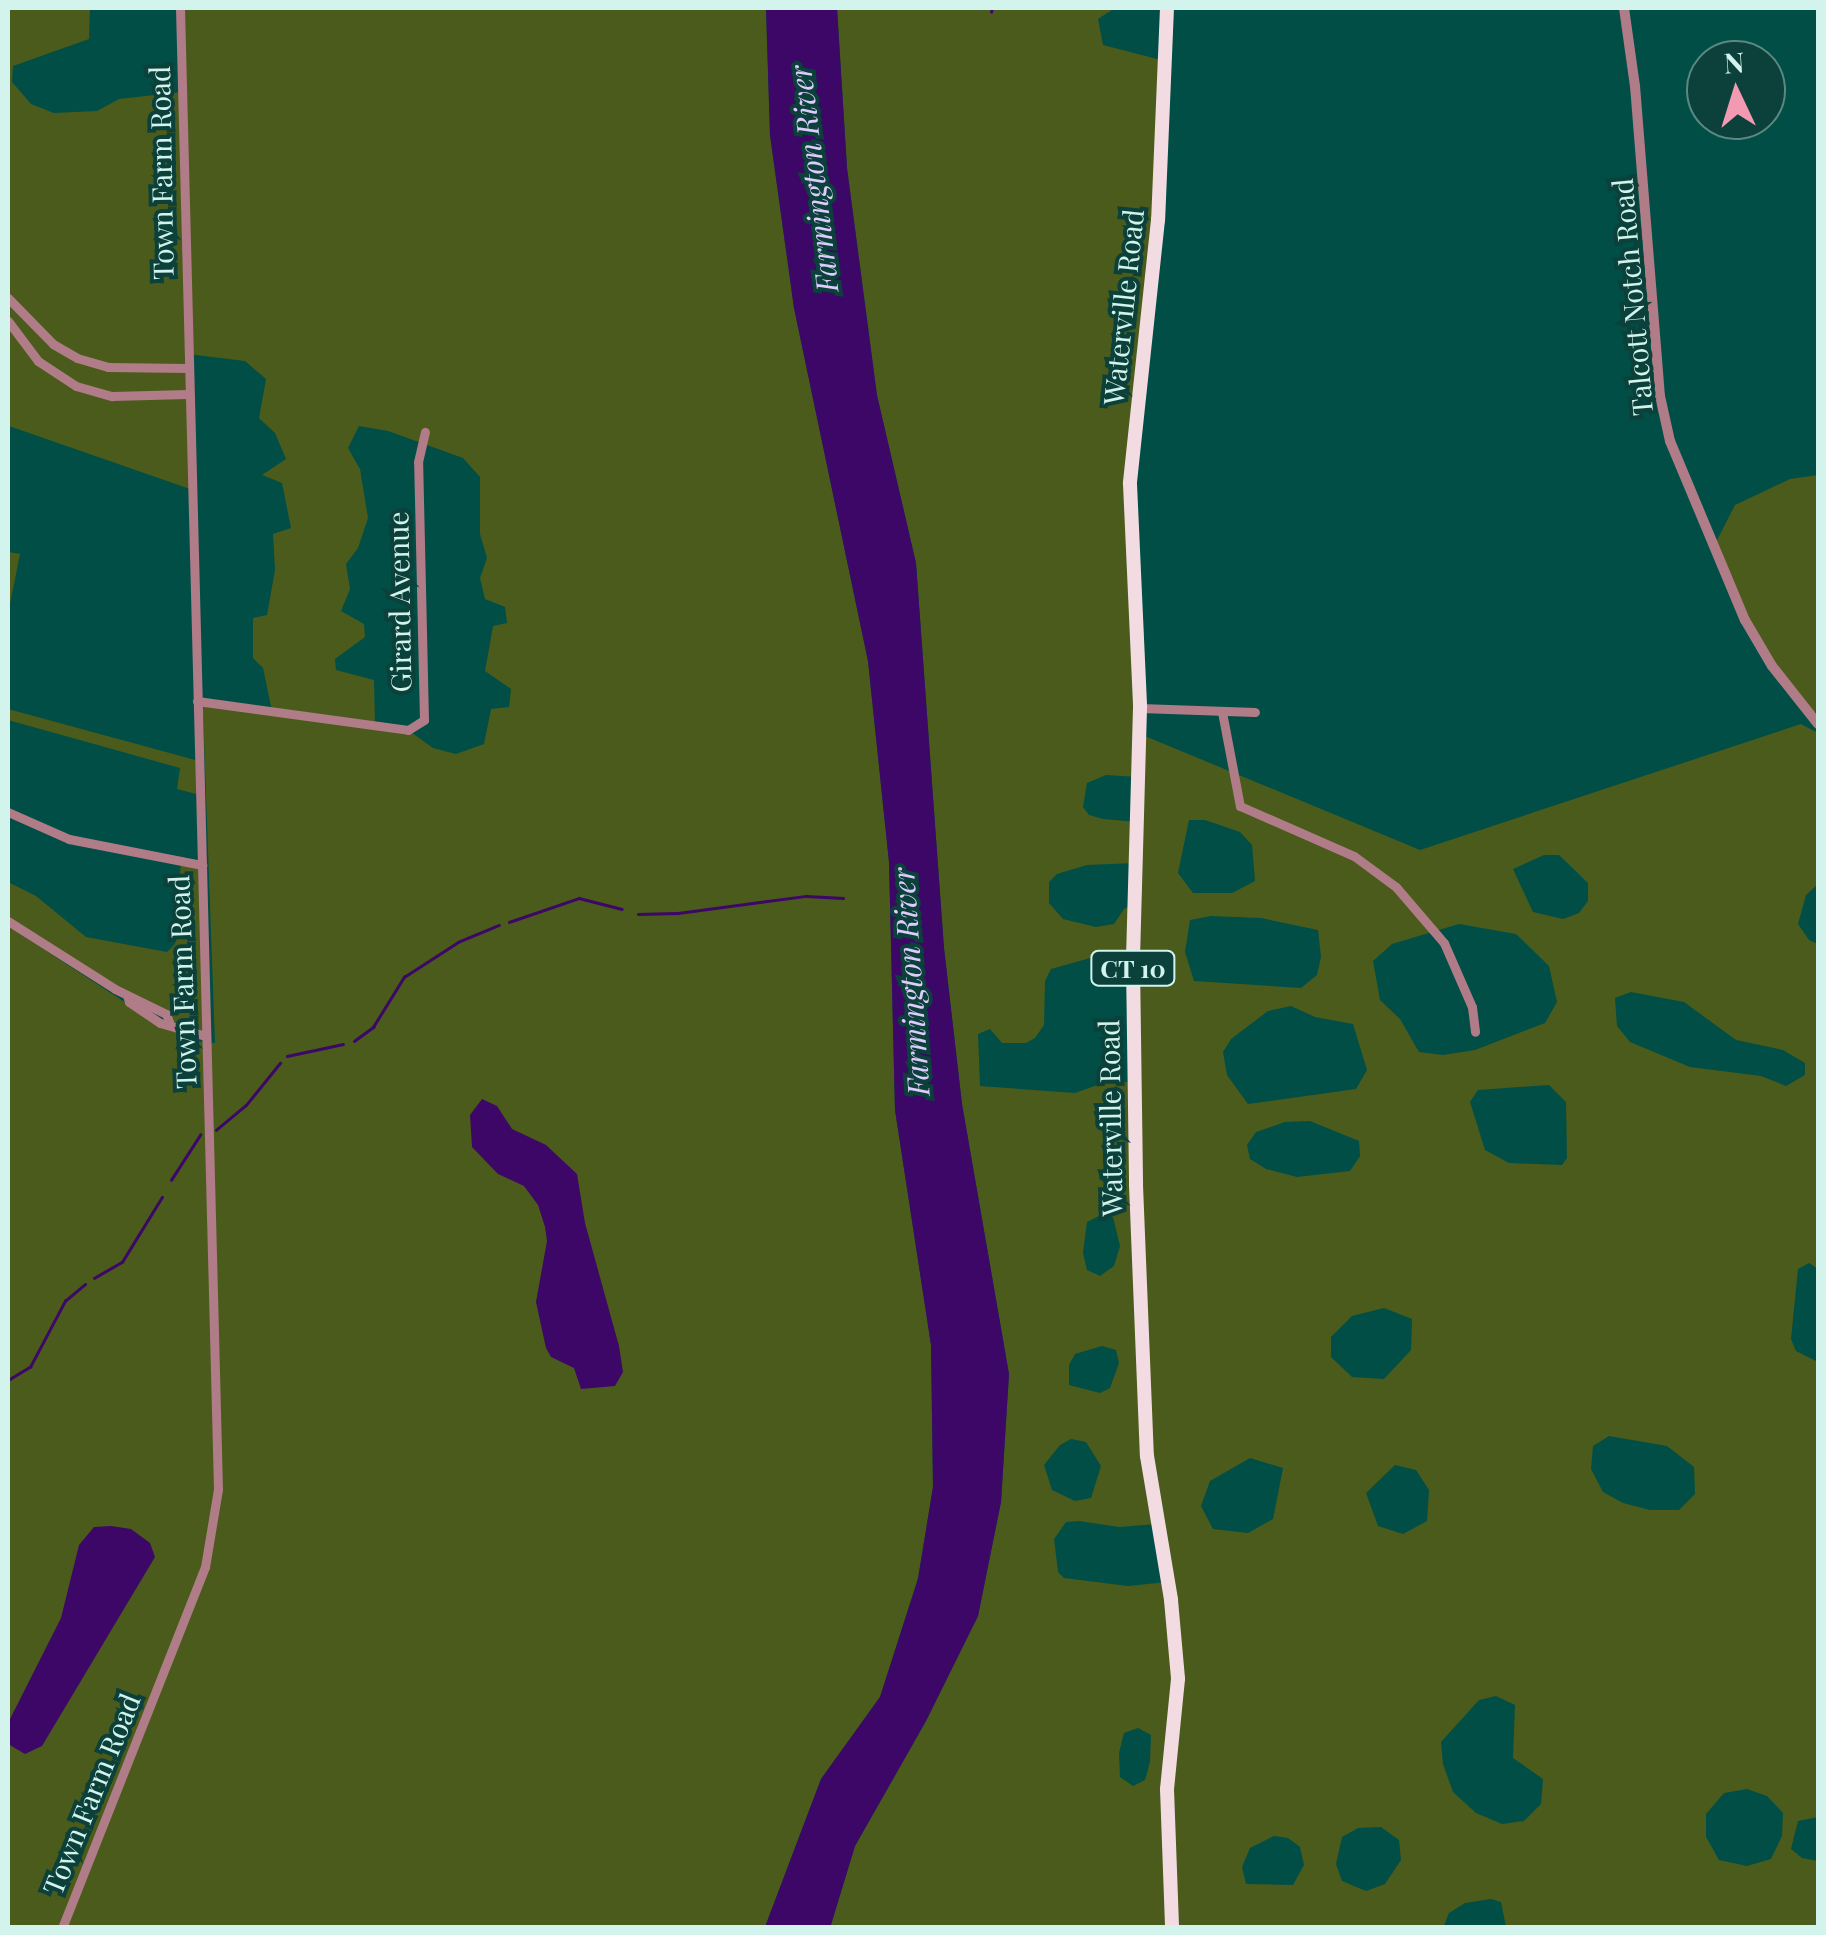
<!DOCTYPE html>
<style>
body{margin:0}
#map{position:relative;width:1826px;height:1935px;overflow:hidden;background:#004e45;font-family:"Playfair Display",serif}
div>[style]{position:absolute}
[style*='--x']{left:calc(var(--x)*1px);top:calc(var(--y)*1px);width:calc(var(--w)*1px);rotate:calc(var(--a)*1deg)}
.green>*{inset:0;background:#4b5b1b}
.water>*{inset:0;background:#3c0767}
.stream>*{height:2.5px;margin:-1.25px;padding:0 1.25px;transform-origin:1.25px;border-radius:1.25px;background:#3c0767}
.minor>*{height:9px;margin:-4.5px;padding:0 4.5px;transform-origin:4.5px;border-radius:4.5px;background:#af7c88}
.tertiary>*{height:10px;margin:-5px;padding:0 5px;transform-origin:5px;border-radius:5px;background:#af7c88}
.trunk>*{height:14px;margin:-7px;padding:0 7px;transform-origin:7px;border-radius:7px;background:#f2dce2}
span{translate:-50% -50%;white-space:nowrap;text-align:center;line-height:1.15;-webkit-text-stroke:8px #0b413a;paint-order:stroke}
.shield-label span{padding:2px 8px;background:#0b413a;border:2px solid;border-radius:8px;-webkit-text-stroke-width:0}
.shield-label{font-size:25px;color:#d3f3ed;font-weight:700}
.street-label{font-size:28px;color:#d3f3ed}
.water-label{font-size:30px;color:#dfccfe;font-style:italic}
.frame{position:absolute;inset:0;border:10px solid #d3f3ed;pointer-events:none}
.north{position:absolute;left:1686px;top:40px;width:100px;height:100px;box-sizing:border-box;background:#0b413a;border:2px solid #5b8882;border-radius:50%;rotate:356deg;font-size:28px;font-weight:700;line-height:40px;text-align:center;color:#d3f3ed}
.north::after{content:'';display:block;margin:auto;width:35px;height:45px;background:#f19ab1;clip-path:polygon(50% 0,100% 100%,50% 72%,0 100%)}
</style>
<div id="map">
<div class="green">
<div style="clip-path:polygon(evenodd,8px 8px,90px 8px,89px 39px,13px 66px,12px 82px,31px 104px,54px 113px,97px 111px,119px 99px,181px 92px,180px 8px,766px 8px,770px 135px,794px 308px,868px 661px,889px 862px,895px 1110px,931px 1345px,933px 1487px,918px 1578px,880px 1697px,821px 1779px,765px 1927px,8px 1927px,8px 926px,160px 1025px,194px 1041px,215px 1043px,203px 713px,197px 701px,272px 711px,263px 668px,253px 658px,253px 618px,267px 615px,275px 570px,273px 534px,291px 528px,282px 483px,262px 475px,286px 459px,275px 433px,259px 418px,266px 379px,245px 361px,188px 354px,190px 489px,9px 426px,8px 8px,359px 426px,388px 431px,463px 458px,480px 477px,480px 534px,487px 558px,480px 578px,485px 599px,505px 607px,507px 623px,493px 626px,485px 671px,511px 689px,509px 707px,491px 709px,484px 744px,456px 754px,433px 748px,408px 730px,375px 725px,374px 680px,336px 670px,335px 659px,365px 637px,364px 624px,341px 611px,350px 589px,346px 564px,358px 548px,368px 518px,360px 469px,348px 448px,359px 426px)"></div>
<div style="clip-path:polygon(evenodd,837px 8px,1115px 8px,1098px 19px,1103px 45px,1165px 61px,1130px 484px,1140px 734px,1420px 850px,1801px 724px,1818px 733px,1818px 884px,1806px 895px,1798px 924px,1809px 940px,1818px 944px,1818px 1269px,1809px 1263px,1798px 1269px,1791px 1339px,1796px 1351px,1818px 1362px,1818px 1817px,1798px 1821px,1791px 1849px,1802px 1858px,1818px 1861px,1818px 1927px,1506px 1927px,1501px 1902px,1491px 1899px,1465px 1903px,1449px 1913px,1443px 1928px,830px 1928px,855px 1846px,926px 1721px,978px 1616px,1001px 1502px,1009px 1374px,962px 1104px,944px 948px,916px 563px,877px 396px,847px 168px,837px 8px,1106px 775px,1139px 777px,1137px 822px,1103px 819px,1089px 815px,1083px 807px,1087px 783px,1106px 775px,837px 8px,1189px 820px,1205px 820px,1240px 832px,1252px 845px,1255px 881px,1232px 893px,1193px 893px,1178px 873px,1189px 820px,837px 8px,1544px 855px,1559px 855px,1588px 883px,1588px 901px,1579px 913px,1563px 919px,1533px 912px,1513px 869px,1544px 855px,837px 8px,1136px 863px,1135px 904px,1124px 909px,1114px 924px,1096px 927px,1063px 919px,1049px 903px,1049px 882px,1057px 874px,1087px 865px,1136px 863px,837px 8px,1211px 916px,1261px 918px,1318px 930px,1321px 957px,1317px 975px,1301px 988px,1194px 981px,1185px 952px,1190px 920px,1211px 916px,837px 8px,1459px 924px,1516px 934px,1549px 966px,1557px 1002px,1545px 1023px,1475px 1050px,1443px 1055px,1419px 1052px,1400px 1019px,1380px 1000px,1373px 961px,1392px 944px,1459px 924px,837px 8px,1101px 955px,1133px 961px,1134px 1083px,1111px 1080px,1075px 1093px,980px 1086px,978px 1034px,990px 1029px,1002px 1043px,1026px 1043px,1035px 1038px,1044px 1025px,1045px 981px,1051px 969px,1101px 955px,837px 8px,1631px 992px,1684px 1002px,1736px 1040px,1783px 1050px,1805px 1063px,1805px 1075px,1786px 1086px,1761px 1076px,1690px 1067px,1630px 1042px,1617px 1026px,1615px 998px,1631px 992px,837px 8px,1291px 1006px,1315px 1017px,1353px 1024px,1367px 1070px,1356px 1089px,1248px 1104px,1227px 1075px,1223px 1052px,1231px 1039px,1268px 1011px,1291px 1006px,837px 8px,1549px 1085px,1566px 1102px,1567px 1158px,1562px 1165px,1509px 1163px,1485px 1150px,1470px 1102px,1478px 1090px,1549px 1085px,837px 8px,1310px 1121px,1359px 1141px,1360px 1156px,1350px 1171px,1297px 1177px,1266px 1169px,1250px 1159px,1247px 1145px,1256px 1132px,1285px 1122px,1310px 1121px,837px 8px,1101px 1215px,1113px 1217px,1120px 1246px,1114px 1266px,1100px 1276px,1087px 1270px,1083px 1253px,1087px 1222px,1101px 1215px,837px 8px,1384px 1308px,1412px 1319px,1411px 1350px,1384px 1379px,1352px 1377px,1331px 1357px,1331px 1337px,1352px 1316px,1384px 1308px,837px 8px,1102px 1346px,1116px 1350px,1119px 1363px,1110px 1388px,1100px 1393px,1069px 1385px,1069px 1365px,1075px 1354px,1102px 1346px,837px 8px,1609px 1436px,1667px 1446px,1694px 1467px,1695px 1494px,1679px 1510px,1650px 1510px,1623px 1503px,1603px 1492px,1591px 1469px,1593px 1446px,1609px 1436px,837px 8px,1071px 1439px,1086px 1442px,1101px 1466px,1091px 1498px,1075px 1501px,1052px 1490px,1044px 1465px,1060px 1445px,1071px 1439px,837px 8px,1250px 1458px,1283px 1468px,1273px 1519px,1248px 1533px,1213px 1529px,1201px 1506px,1210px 1481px,1250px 1458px,837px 8px,1395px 1465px,1416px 1470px,1429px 1490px,1427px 1521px,1403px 1534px,1378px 1526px,1366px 1493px,1395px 1465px,837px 8px,1079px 1521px,1119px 1527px,1157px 1524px,1167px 1582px,1128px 1586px,1064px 1578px,1058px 1572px,1054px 1539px,1066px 1522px,1079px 1521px,837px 8px,1496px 1696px,1515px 1705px,1513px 1758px,1543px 1779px,1541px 1804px,1524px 1821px,1502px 1824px,1476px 1813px,1453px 1792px,1443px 1764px,1441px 1742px,1479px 1700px,1496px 1696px,837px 8px,1138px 1728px,1151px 1735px,1150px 1762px,1145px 1780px,1133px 1786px,1120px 1777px,1119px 1753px,1124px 1733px,1138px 1728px,837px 8px,1747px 1789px,1767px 1796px,1783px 1813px,1782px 1836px,1771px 1859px,1747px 1866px,1719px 1860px,1706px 1837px,1706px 1814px,1724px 1793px,1747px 1789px,837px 8px,1381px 1827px,1399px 1840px,1401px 1860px,1385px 1884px,1366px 1891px,1342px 1881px,1336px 1864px,1342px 1837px,1358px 1828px,1381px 1827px,837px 8px,1274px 1836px,1288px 1838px,1300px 1847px,1304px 1865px,1293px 1885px,1246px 1884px,1242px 1867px,1250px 1848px,1274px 1836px)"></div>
<div style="clip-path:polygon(1818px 475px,1818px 706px,1813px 717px,1772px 666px,1715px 544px,1735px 505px,1790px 479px)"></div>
<div style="clip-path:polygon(8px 552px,20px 554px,8px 614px)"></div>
<div style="clip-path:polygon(8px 709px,199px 761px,200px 795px,177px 789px,180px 768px,8px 720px)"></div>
<div style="clip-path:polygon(181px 861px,202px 865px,206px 1036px,169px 1022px,166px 1014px,8px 921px,8px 882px,36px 896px,86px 937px,167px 952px,175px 944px)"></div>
</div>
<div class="water">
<div style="clip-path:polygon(766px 8px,837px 8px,847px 168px,877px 395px,916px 563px,944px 948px,962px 1104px,1009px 1374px,1001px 1502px,978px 1616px,926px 1721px,855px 1846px,830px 1928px,765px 1927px,821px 1779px,880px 1697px,918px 1579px,933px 1487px,931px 1345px,895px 1110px,889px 862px,868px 661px,794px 308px,770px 135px)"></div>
<div style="clip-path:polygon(482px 1099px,497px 1106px,512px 1129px,546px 1145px,577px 1174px,585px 1223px,619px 1346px,623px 1372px,615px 1386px,581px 1389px,574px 1368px,551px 1357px,546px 1348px,536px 1302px,547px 1241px,545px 1227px,538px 1205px,524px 1186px,498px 1174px,472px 1147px,470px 1115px)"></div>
<div style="clip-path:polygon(111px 1526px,131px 1529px,150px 1543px,155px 1557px,42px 1746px,25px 1754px,8px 1744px,8px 1723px,61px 1618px,79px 1545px,94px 1527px)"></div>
</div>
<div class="stream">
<div style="--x:991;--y:12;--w:4;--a:-76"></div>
<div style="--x:638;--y:914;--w:40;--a:-1.4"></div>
<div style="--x:678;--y:913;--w:129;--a:-7.6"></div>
<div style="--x:806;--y:896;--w:37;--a:3"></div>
<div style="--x:509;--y:922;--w:74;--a:-18.9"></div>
<div style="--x:579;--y:898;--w:44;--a:14.3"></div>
<div style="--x:354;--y:1041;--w:24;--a:-36"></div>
<div style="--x:373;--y:1027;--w:59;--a:-58.2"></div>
<div style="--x:404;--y:977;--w:64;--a:-32.9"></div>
<div style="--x:458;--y:942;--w:44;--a:-22.5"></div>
<div style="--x:287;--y:1056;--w:57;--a:-12.1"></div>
<div style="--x:216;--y:1130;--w:39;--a:-40"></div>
<div style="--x:246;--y:1105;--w:54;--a:-51"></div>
<div style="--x:171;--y:1180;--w:54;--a:-57.2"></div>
<div style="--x:94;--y:1278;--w:32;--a:-30"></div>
<div style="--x:122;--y:1262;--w:76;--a:-58.4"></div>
<div style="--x:8;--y:1380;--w:26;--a:-31"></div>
<div style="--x:30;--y:1367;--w:75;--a:-62.1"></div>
<div style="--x:65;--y:1301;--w:26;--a:-40"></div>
<div style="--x:972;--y:1927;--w:1;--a:90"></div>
</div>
<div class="minor">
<div style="--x:8;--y:298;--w:64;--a:45.6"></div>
<div style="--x:53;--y:344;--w:28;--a:30"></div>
<div style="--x:77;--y:358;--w:32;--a:16"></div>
<div style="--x:108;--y:367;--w:79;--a:0.7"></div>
<div style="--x:8;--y:321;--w:50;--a:53.1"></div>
<div style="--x:38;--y:361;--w:45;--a:33.3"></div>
<div style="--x:76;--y:386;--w:37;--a:16"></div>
<div style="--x:112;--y:396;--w:75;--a:-1.5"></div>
<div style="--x:197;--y:701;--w:213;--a:7.8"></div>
<div style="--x:408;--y:730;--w:19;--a:-32"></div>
<div style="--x:424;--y:720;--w:258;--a:-91.3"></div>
<div style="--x:418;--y:462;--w:31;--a:-77"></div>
<div style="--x:1140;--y:708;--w:115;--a:2"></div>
<div style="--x:1222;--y:712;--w:96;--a:79.2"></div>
<div style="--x:1240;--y:806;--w:124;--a:23.7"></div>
<div style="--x:1354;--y:856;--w:52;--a:36.4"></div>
<div style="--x:1396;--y:887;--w:74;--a:49.4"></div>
<div style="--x:1444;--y:943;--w:70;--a:66.4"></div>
<div style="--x:1472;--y:1007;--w:25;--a:83"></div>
<div style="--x:8;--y:812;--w:67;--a:23.9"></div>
<div style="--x:69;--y:839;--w:136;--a:11.1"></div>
<div style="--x:8;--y:921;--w:127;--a:32.4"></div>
<div style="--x:115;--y:989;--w:57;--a:26.1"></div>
<div style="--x:166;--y:1014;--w:9;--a:69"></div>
<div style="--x:127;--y:995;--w:7;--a:74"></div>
<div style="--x:129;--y:1002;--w:37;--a:34"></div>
<div style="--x:160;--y:1023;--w:48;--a:15.8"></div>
<div style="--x:62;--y:1928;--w:388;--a:-68.4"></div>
<div style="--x:205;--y:1567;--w:79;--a:-80.5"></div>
<div style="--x:218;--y:1489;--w:1481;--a:-91.47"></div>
</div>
<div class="tertiary">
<div style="--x:1624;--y:8;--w:79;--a:82"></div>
<div style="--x:1635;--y:86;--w:311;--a:85.4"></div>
<div style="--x:1660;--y:396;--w:46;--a:77.5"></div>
<div style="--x:1670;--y:441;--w:194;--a:67.3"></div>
<div style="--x:1745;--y:620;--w:53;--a:59.6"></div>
<div style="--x:1772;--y:666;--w:74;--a:51.6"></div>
</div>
<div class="trunk">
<div style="--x:1167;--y:8;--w:212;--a:92.4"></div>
<div style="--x:1158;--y:220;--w:265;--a:96.1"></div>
<div style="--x:1130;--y:484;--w:224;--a:87.4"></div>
<div style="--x:1140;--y:708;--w:256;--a:91.6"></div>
<div style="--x:1133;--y:964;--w:221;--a:89.2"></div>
<div style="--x:1136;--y:1185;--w:271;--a:87.7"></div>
<div style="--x:1147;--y:1456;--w:146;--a:80.5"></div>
<div style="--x:1171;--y:1600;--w:79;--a:84.9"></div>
<div style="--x:1178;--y:1679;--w:111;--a:95.7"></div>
<div style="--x:1167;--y:1789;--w:139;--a:87.9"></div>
</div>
<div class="shield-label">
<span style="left:1133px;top:968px">CT 10</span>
</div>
<div class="street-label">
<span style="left:161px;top:173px;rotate:-91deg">Town Farm Road</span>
<span style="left:1632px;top:297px;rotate:-95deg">Talcott Notch Road</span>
<span style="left:1123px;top:307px;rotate:-84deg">Waterville Road</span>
<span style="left:399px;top:602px;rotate:-91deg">Girard Avenue</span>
<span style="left:182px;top:982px;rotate:-92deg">Town Farm Road</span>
<span style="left:1110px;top:1118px;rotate:-91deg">Waterville Road</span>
<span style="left:91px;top:1794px;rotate:-68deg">Town Farm Road</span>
</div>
<div class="water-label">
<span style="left:813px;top:179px;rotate:-97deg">Farmington River</span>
<span style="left:910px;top:982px;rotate:-94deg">Farmington River</span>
</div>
<div class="frame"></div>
<div class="north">N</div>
</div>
